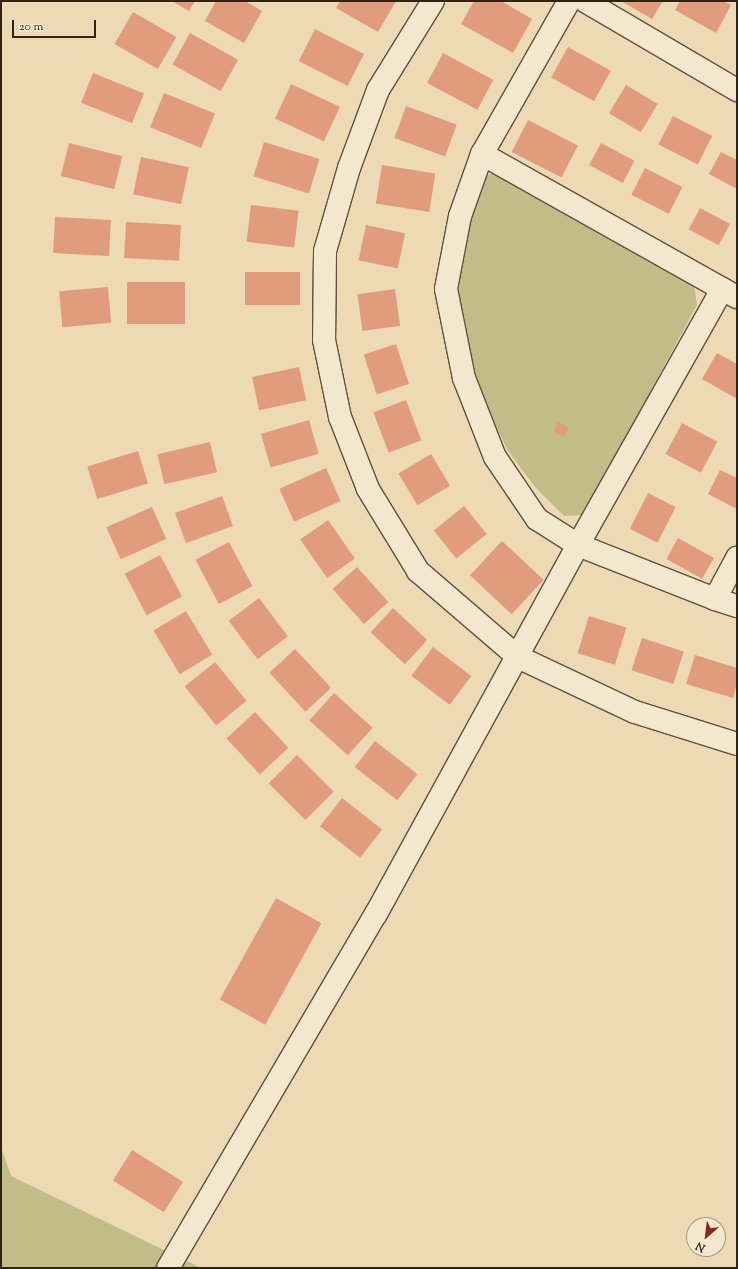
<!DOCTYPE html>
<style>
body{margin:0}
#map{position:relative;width:738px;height:1269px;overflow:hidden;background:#eddab5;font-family:"Sorts Mill Goudy",serif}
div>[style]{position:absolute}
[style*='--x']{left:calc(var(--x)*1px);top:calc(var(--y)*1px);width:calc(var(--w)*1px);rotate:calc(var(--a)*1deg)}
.green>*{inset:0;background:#c0bd88}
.building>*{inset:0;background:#e09c7d;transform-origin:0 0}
.roads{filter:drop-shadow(1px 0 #5f513c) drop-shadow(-1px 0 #5f513c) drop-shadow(0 1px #5f513c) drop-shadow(0 -1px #5f513c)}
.minor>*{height:22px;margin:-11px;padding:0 11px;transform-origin:11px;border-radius:11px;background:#f3e7cf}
.tertiary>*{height:22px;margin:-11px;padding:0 11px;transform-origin:11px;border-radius:11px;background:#f3e7cf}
span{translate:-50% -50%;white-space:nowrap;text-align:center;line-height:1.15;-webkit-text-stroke:3.5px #f3e7cf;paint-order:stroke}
.frame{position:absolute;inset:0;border:2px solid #302313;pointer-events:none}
.north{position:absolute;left:686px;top:1217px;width:40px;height:40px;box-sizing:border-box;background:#f3e7cf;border:1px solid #a59984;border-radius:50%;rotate:208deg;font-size:11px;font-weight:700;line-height:16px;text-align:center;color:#302313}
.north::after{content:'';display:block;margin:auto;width:14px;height:18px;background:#8f2418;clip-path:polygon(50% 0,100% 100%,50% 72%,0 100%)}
.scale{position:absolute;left:12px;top:20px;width:84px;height:18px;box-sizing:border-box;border:2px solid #302313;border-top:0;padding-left:5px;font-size:12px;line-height:14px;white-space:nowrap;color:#302313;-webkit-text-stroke:3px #f3e7cf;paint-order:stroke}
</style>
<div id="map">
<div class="green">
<div style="clip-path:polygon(499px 171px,694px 286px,697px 305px,584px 515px,564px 516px,535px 487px,508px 451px,487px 408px,470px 363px,459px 298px,460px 266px,465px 236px,484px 176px)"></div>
<div style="clip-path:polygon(1px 1147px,11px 1176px,201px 1268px,1px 1268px)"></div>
</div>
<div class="building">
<div style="clip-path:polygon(172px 1px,195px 1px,189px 11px)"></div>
<div style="clip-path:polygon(216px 1px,245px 1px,262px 11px,244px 43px,205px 21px)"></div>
<div style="clip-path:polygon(340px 1px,396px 1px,378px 32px,336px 8px)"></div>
<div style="clip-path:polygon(474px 1px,501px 1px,532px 19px,513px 53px,461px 24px)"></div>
<div style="clip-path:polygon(621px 1px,663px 1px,652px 19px)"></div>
<div style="clip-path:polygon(680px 1px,723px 1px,731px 5px,716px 33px,675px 10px)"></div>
<div style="left:133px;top:12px;width:50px;height:37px;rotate:30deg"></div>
<div style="left:315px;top:29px;width:55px;height:36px;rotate:27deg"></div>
<div style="left:190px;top:33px;width:55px;height:36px;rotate:29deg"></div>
<div style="left:568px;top:47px;width:49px;height:35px;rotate:29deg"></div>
<div style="left:443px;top:53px;width:57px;height:34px;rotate:28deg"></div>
<div style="left:93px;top:73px;width:55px;height:32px;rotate:22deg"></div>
<div style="left:291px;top:84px;width:54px;height:38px;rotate:25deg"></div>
<div style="left:626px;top:85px;width:37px;height:33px;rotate:31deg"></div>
<div style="left:164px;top:93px;width:55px;height:37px;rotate:22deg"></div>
<div style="left:406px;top:106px;width:54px;height:34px;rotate:20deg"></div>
<div style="left:673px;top:116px;width:44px;height:32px;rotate:27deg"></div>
<div style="left:528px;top:120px;width:56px;height:36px;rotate:27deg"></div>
<div style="left:264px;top:142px;width:58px;height:36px;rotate:17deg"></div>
<div style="left:69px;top:143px;width:55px;height:34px;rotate:14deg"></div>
<div style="left:601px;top:143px;width:38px;height:25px;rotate:28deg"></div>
<div style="clip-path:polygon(721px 152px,737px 160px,737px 189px,709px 174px)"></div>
<div style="left:141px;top:157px;width:49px;height:38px;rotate:12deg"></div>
<div style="left:382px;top:165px;width:54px;height:39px;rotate:9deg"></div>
<div style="left:645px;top:168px;width:42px;height:30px;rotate:27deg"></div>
<div style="left:251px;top:205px;width:48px;height:37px;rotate:7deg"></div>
<div style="left:700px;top:208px;width:34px;height:24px;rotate:28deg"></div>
<div style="left:55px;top:217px;width:56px;height:36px;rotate:3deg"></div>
<div style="left:126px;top:222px;width:55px;height:36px;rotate:3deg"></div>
<div style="left:366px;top:225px;width:40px;height:36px;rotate:12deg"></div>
<div style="left:300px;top:272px;width:33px;height:55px;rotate:90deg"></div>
<div style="left:127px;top:282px;width:58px;height:42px"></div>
<div style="left:108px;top:287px;width:36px;height:49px;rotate:85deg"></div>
<div style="left:395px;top:289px;width:37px;height:38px;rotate:82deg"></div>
<div style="left:396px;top:344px;width:42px;height:34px;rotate:72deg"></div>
<div style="clip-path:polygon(717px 353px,737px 364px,737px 399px,702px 379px)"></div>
<div style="left:299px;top:367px;width:34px;height:48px;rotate:78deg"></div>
<div style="left:406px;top:400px;width:43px;height:35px;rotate:69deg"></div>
<div style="left:309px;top:420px;width:35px;height:50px;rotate:74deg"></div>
<div style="left:558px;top:422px;width:12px;height:11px;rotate:24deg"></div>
<div style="left:682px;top:423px;width:40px;height:35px;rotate:28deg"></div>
<div style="left:210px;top:442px;width:31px;height:54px;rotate:77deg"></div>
<div style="left:138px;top:451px;width:34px;height:53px;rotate:73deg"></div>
<div style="left:431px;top:454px;width:37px;height:38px;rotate:59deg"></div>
<div style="left:326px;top:468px;width:36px;height:51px;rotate:66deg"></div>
<div style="clip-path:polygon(720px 470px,737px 478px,737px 509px,708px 494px)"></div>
<div style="left:648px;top:493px;width:31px;height:40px;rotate:27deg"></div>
<div style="left:222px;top:496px;width:32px;height:50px;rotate:70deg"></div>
<div style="left:464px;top:506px;width:36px;height:39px;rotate:51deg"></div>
<div style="left:152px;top:507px;width:35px;height:50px;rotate:66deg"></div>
<div style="left:328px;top:520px;width:47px;height:34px;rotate:55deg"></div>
<div style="left:678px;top:538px;width:41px;height:24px;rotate:29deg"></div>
<div style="left:502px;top:541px;width:57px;height:47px;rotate:43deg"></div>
<div style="left:229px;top:542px;width:50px;height:38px;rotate:62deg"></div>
<div style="left:160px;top:555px;width:47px;height:40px;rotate:62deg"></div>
<div style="left:357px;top:567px;width:47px;height:33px;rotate:48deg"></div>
<div style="left:259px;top:598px;width:48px;height:38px;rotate:53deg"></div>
<div style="left:393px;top:608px;width:47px;height:33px;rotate:43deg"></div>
<div style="left:186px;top:611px;width:51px;height:38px;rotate:59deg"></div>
<div style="left:589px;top:616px;width:39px;height:39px;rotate:17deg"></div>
<div style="left:642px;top:638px;width:44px;height:34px;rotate:18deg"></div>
<div style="left:433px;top:647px;width:48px;height:36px;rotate:37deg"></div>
<div style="left:295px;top:649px;width:53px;height:35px;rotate:47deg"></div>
<div style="clip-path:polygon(695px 655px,737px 668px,737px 684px,733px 698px,686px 684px)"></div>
<div style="left:215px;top:662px;width:50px;height:39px;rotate:51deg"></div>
<div style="left:334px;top:693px;width:52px;height:37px;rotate:42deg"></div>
<div style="left:255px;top:712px;width:49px;height:39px;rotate:47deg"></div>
<div style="left:375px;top:741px;width:54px;height:33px;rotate:38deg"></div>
<div style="left:297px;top:755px;width:52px;height:40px;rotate:45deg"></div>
<div style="left:342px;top:798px;width:51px;height:36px;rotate:38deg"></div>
<div style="left:276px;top:898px;width:52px;height:116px;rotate:29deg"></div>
<div style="left:132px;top:1150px;width:60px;height:36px;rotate:32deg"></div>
</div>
<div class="roads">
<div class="minor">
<div style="--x:569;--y:1;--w:176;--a:119.6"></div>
<div style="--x:482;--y:154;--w:66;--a:109.5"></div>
<div style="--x:460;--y:216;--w:74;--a:100.9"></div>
<div style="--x:446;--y:289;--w:91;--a:78.6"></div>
<div style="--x:464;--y:378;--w:85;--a:68.6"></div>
<div style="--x:495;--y:457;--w:75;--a:55.9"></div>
<div style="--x:537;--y:519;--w:49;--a:32.4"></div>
<div style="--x:578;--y:545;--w:147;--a:21.5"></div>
<div style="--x:715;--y:599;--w:23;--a:18"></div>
<div style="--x:585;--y:1;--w:176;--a:30.4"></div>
<div style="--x:482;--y:154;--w:292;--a:29.3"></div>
<div style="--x:715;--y:599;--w:47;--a:-61.8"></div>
<div style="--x:168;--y:1268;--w:411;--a:-59.6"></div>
<div style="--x:376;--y:914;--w:421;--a:-61.3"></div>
<div style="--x:578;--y:545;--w:294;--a:-60.6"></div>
</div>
<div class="tertiary">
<div style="--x:433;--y:1;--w:105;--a:121.7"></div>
<div style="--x:378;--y:90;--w:83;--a:110.4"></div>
<div style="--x:349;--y:168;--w:86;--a:106.1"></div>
<div style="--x:325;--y:251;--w:89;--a:90.6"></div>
<div style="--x:324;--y:340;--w:79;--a:78.3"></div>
<div style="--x:340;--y:417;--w:77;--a:68.7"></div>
<div style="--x:368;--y:489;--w:96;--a:58.6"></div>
<div style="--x:418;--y:571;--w:132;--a:40.7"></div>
<div style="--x:518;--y:657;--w:129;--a:25.2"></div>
<div style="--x:635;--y:712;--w:107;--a:17.4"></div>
</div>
</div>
<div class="frame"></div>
<div class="north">N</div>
<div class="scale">20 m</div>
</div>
